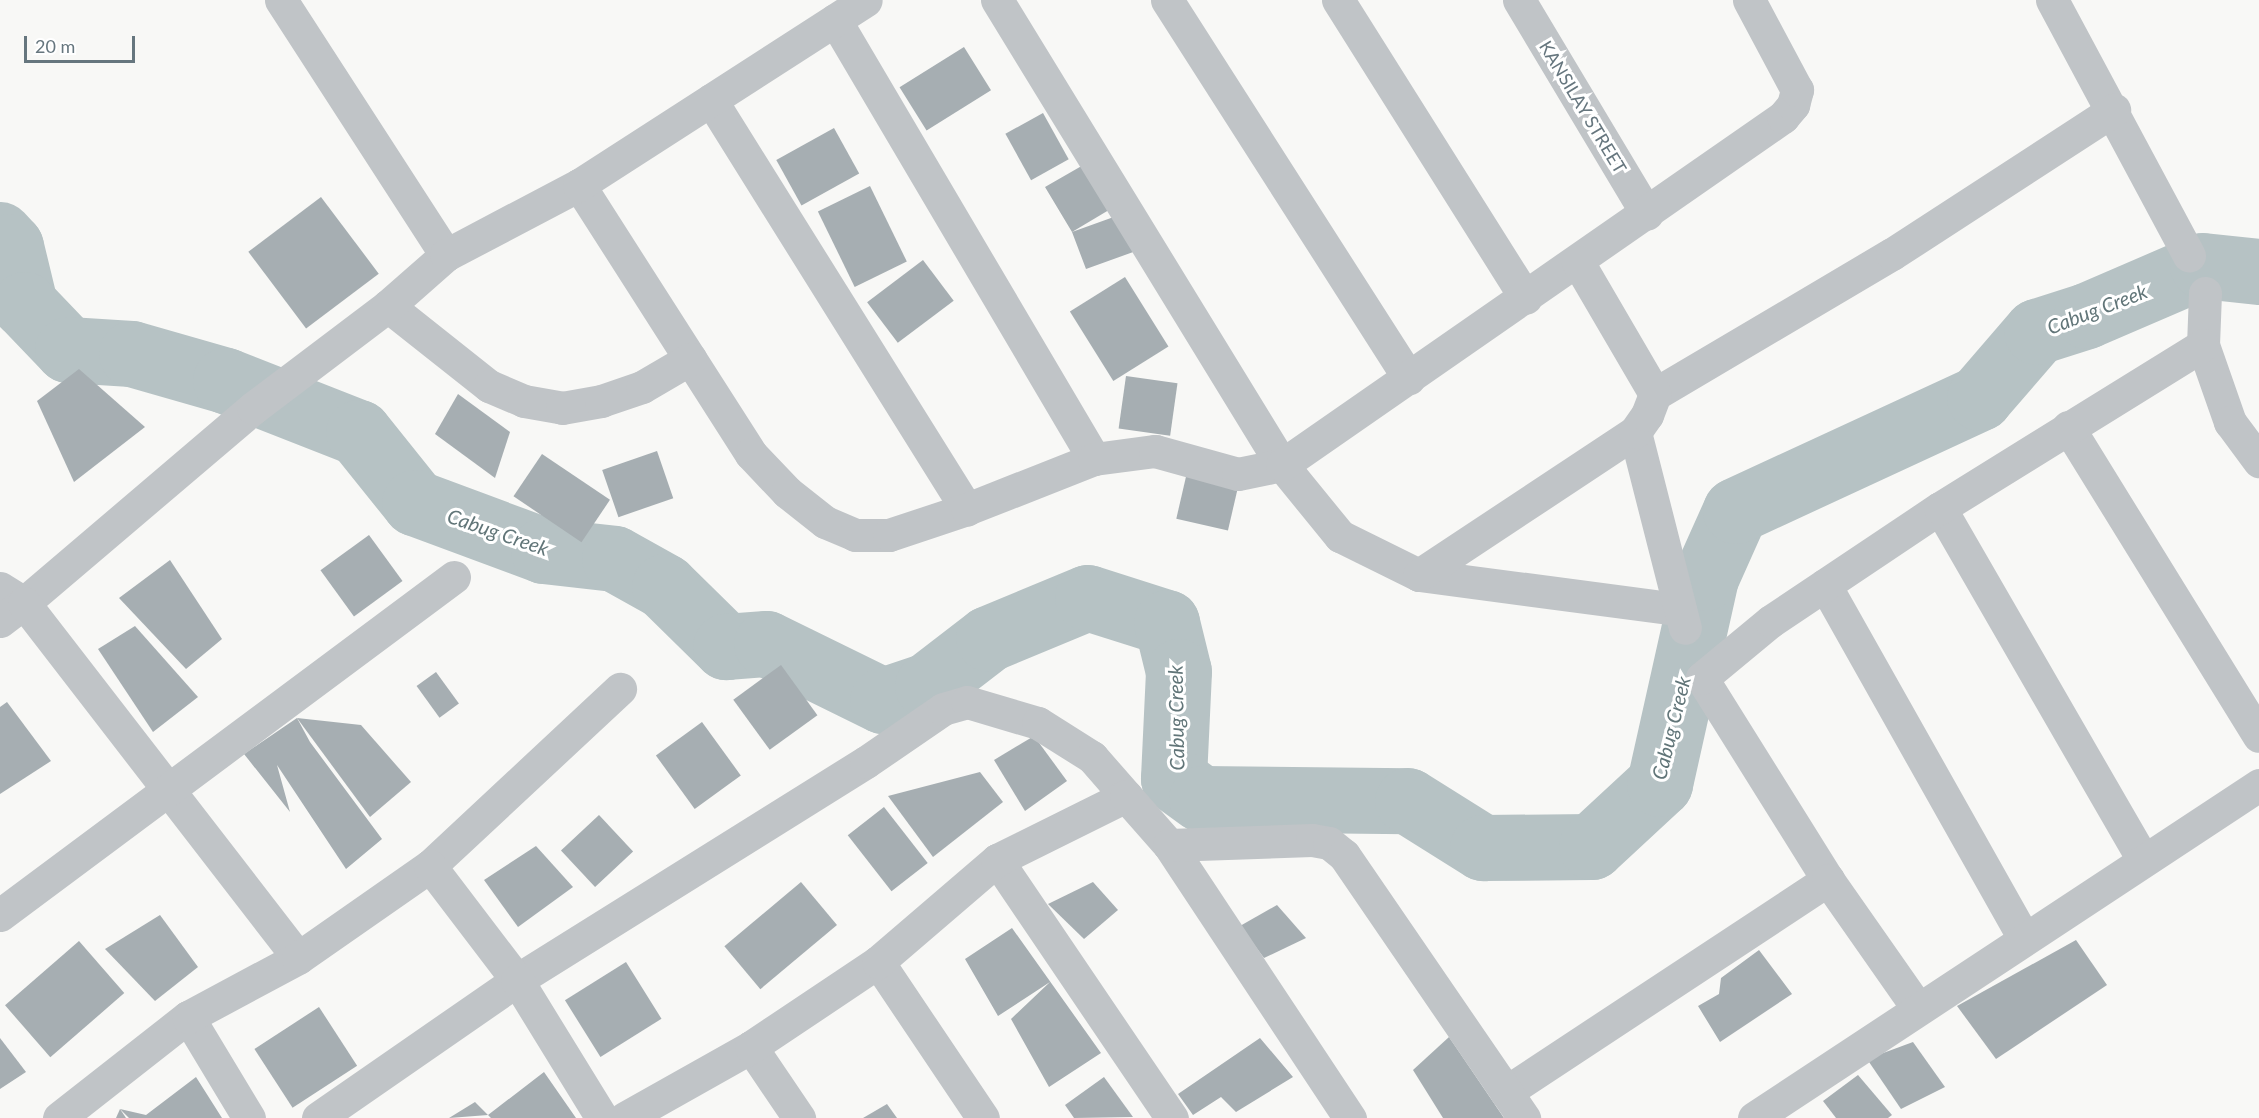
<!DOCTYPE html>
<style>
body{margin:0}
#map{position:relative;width:2259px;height:1118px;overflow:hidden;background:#f8f8f6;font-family:Lato,sans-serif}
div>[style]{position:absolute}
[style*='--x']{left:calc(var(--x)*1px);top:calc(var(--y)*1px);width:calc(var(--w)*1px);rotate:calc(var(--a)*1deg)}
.river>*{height:66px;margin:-33px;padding:0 33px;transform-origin:33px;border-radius:33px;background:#b6c2c4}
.building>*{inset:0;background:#a6aeb2;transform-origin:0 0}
.minor>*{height:33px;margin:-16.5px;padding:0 16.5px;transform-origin:16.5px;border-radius:16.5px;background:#c0c4c7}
.tertiary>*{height:33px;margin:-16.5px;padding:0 16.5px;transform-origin:16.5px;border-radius:16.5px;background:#c0c4c7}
span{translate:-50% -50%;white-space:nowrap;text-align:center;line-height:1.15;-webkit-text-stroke:6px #fff;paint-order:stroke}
.street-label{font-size:18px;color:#66767e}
.water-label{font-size:20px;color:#617578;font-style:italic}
.scale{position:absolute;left:24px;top:36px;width:111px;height:27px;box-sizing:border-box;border:3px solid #66767e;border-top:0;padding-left:8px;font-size:18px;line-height:21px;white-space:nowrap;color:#66767e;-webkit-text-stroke:4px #fff;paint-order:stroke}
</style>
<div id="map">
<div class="river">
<div style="--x:0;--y:235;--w:16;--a:47"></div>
<div style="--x:11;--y:247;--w:60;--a:76.4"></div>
<div style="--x:25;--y:305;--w:62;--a:46.3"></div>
<div style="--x:68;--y:350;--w:64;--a:3.6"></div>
<div style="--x:132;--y:354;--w:98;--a:16"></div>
<div style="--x:226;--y:381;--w:143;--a:21.4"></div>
<div style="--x:359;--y:433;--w:90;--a:51.3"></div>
<div style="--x:415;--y:503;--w:138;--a:20.4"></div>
<div style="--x:544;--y:551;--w:71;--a:6.4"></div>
<div style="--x:615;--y:559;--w:57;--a:29.2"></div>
<div style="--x:665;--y:587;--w:86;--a:44.5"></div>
<div style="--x:726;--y:647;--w:41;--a:-4.2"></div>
<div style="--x:767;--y:644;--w:129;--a:26.2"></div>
<div style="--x:883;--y:701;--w:47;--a:-18.4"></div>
<div style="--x:928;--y:686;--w:77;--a:-37.6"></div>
<div style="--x:989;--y:639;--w:107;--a:-22.5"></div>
<div style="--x:1088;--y:598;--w:83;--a:17.6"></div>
<div style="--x:1167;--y:623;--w:50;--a:76.2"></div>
<div style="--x:1179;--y:672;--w:107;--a:92.7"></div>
<div style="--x:1174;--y:779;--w:34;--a:36"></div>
<div style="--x:1202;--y:799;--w:206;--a:0.6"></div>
<div style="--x:1408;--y:801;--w:89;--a:32.1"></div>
<div style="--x:1483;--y:848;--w:109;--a:-0.5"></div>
<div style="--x:1592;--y:847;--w:93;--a:-42.8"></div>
<div style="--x:1660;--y:784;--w:211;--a:-77.4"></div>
<div style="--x:1706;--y:578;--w:73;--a:-65.9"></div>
<div style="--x:1736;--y:511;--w:269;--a:-24.8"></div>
<div style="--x:1980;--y:398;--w:87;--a:-49.2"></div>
<div style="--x:2037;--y:332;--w:52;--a:-17.7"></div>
<div style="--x:2087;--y:316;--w:126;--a:-23.3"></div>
<div style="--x:2203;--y:266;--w:56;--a:6.1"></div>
</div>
<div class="building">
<div style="left:964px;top:47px;width:51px;height:76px;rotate:58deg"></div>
<div style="left:1043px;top:113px;width:53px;height:43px;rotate:61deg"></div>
<div style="left:834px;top:128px;width:52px;height:66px;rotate:61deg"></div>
<div style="clip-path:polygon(1092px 160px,1119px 204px,1072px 232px,1122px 214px,1136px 251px,1086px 269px,1072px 232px,1045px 187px)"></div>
<div style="left:870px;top:186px;width:84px;height:58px;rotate:64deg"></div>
<div style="left:321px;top:197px;width:96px;height:91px;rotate:53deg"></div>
<div style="left:923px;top:260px;width:51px;height:70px;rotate:53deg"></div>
<div style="left:1125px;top:277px;width:82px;height:65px;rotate:58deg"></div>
<div style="clip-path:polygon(79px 369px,145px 427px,74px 482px,37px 401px)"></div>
<div style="left:1126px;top:376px;width:52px;height:53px;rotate:8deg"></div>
<div style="clip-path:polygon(458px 394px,510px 432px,495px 478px,435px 434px)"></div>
<div style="left:657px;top:451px;width:50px;height:58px;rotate:71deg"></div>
<div style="left:542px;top:454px;width:82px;height:51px;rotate:34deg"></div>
<div style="left:1188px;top:468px;width:53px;height:52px;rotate:13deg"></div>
<div style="left:369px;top:535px;width:57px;height:60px;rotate:54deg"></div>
<div style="clip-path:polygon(170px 560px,222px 639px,186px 669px,119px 598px)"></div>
<div style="clip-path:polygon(135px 626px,198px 697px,153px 732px,98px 649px)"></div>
<div style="left:781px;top:665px;width:62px;height:59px;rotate:54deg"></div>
<div style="left:436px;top:672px;width:39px;height:24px;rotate:54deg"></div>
<div style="clip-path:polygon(7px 702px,51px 761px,0 794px,0 707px)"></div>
<div style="clip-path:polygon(297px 718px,361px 725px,411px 782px,370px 817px)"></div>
<div style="clip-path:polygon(297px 718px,310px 742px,382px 839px,346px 869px,277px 765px,290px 812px,244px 754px)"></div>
<div style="left:702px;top:722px;width:66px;height:57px;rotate:54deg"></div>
<div style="clip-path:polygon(1034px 736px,1067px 781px,1025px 811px,994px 760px)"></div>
<div style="clip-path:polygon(980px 772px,1003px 802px,933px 857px,888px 796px)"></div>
<div style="left:884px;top:807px;width:71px;height:46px;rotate:52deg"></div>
<div style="left:599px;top:815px;width:50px;height:52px;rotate:47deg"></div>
<div style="clip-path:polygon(536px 846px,573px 887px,518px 927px,484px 880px)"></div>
<div style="left:801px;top:882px;width:56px;height:100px;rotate:50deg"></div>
<div style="clip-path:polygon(1093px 882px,1118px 910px,1084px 939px,1048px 904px)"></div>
<div style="clip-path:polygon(1277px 905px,1306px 938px,1264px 958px,1240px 926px)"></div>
<div style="clip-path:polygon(160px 915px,198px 967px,155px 1001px,105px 949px)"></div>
<div style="clip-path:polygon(1012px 928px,1101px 1053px,1049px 1087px,1011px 1019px,1050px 982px,998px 1016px,965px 959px)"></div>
<div style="clip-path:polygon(2076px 940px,2107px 985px,1996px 1059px,1957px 1006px)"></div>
<div style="left:79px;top:941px;width:69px;height:98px;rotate:49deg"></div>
<div style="clip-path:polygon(1759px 950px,1792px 994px,1720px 1042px,1698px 1006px,1719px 994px,1721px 978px)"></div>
<div style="left:626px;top:962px;width:67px;height:72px;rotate:58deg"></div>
<div style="left:319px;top:1007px;width:70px;height:77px;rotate:57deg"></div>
<div style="clip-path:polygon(1449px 1037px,1504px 1118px,1443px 1118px,1413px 1070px)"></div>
<div style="clip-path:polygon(0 1038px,26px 1072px,0 1089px)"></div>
<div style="clip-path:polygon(1260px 1038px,1293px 1077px,1236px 1112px,1221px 1097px,1193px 1115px,1178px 1094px)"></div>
<div style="clip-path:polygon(1913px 1042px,1945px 1087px,1901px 1109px,1867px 1059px)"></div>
<div style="clip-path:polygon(544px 1072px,576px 1118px,491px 1118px,488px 1115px,449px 1118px,475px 1102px,488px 1115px)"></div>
<div style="clip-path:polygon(1858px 1075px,1892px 1115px,1888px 1118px,1836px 1118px,1823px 1101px)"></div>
<div style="clip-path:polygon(196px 1077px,222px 1118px,129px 1118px,120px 1109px,146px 1115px)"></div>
<div style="clip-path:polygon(1104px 1077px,1133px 1117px,1074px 1118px,1065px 1105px)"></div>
<div style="clip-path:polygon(887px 1104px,897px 1118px,863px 1118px)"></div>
<div style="clip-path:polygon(120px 1109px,126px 1118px,116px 1118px)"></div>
</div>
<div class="minor">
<div style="--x:281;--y:0;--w:304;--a:57.1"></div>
<div style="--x:997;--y:0;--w:545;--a:58.5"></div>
<div style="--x:1282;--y:465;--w:92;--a:50.8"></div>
<div style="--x:1340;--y:536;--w:88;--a:26.3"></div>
<div style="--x:1419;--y:575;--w:261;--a:7.5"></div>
<div style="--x:1167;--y:0;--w:449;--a:57.4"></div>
<div style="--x:1338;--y:0;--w:352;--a:57.8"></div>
<div style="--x:1519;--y:0;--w:249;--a:59.1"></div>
<div style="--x:2052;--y:0;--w:290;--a:61.8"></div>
<div style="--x:835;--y:20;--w:510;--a:59.46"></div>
<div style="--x:711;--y:100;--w:483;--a:58"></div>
<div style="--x:579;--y:185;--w:319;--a:57.4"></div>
<div style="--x:751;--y:454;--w:52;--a:46.5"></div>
<div style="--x:787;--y:492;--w:48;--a:38.3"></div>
<div style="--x:825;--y:522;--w:33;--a:23"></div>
<div style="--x:855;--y:535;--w:34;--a:0"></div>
<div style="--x:889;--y:535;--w:82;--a:-18.4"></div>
<div style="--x:967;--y:509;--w:136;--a:-21.5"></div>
<div style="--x:1094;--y:459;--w:62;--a:-7.5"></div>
<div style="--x:1155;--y:451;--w:86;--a:15.5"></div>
<div style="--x:1238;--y:474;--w:45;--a:-11.6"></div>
<div style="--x:1282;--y:465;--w:610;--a:-34.78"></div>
<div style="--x:1783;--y:117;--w:16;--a:-50"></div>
<div style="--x:1793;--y:105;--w:16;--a:-75"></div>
<div style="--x:1797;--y:90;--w:102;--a:-118.1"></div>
<div style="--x:2205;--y:293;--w:52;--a:92.2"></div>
<div style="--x:2203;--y:345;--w:82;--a:70.7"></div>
<div style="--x:2230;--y:422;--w:49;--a:53.4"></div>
<div style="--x:388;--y:306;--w:129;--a:38.4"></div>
<div style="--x:489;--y:386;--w:38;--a:23"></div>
<div style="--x:524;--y:401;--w:39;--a:10"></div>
<div style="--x:562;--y:408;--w:40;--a:-10"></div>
<div style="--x:601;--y:401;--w:43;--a:-18.9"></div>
<div style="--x:642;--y:387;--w:56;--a:-30.3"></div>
<div style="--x:1655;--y:394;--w:275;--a:-30.6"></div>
<div style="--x:1892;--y:254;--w:265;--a:-33"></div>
<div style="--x:2068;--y:427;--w:363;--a:58.3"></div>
<div style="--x:1635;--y:432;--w:202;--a:75.7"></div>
<div style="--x:1940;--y:508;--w:406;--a:60"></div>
<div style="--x:1419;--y:575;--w:259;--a:-33.5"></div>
<div style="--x:1635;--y:432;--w:21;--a:-55"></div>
<div style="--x:1647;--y:415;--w:22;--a:-69"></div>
<div style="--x:1655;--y:394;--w:153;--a:-120.3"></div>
<div style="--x:1825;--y:585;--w:405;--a:60.6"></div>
<div style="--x:0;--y:588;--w:28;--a:32"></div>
<div style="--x:24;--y:603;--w:301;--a:-40.4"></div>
<div style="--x:253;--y:408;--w:169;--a:-37.1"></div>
<div style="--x:388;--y:306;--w:77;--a:-41.3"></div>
<div style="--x:446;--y:255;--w:150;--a:-27.8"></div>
<div style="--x:579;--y:185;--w:341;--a:-32.8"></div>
<div style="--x:0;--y:621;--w:30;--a:-37"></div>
<div style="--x:24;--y:603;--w:448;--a:52.3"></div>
<div style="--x:1169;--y:845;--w:328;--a:56.5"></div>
<div style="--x:997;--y:860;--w:312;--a:55.9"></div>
<div style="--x:430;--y:866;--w:260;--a:-43"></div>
<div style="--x:1828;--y:880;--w:238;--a:-122"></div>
<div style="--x:1702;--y:678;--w:89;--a:-39.6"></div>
<div style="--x:1771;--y:621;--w:203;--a:-33.8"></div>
<div style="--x:1940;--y:508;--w:309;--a:-31.8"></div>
<div style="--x:0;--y:915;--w:566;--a:-36.67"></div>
<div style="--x:878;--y:962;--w:188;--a:56.1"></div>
<div style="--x:188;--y:1017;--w:118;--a:58.9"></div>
<div style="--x:751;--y:1047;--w:86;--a:55.9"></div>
<div style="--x:1506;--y:1092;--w:386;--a:-33.4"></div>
<div style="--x:1828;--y:880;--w:155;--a:55"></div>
<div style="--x:318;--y:1118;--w:242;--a:-34.7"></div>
<div style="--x:517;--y:980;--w:411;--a:-32"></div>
<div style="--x:866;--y:762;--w:93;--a:-34.5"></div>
<div style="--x:943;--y:709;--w:25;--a:-16"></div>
<div style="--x:967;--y:702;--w:74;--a:16.5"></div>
<div style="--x:1038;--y:723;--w:64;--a:32.2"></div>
<div style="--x:1092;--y:757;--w:52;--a:48.9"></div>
<div style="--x:625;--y:1118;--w:145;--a:-29.4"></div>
<div style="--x:751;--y:1047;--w:153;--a:-33.8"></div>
<div style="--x:878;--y:962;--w:157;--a:-40.6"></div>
<div style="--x:997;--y:860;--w:144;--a:-26.4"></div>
<div style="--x:1126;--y:796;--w:65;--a:48.7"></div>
<div style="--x:1169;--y:845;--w:143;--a:-2"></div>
<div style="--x:1312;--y:840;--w:17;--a:10"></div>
<div style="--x:1329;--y:843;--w:19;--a:39"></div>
<div style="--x:1344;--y:855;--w:319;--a:55.6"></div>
</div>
<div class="tertiary">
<div style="--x:59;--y:1118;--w:164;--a:-38.1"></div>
<div style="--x:188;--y:1017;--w:125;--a:-28.2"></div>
<div style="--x:298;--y:958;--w:161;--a:-34.9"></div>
<div style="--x:430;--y:866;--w:143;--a:52.7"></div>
<div style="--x:517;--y:980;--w:162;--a:58.4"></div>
<div style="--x:1754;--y:1118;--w:605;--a:-33.4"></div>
</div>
<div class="street-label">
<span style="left:1583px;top:107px;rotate:59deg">KANSILAY STREET</span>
</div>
<div class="water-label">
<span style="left:2097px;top:309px;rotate:-21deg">Cabug Creek</span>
<span style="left:498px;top:532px;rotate:19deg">Cabug Creek</span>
<span style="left:1176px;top:718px;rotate:-91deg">Cabug Creek</span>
<span style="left:1671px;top:728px;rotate:-76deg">Cabug Creek</span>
</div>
<div class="scale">20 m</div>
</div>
